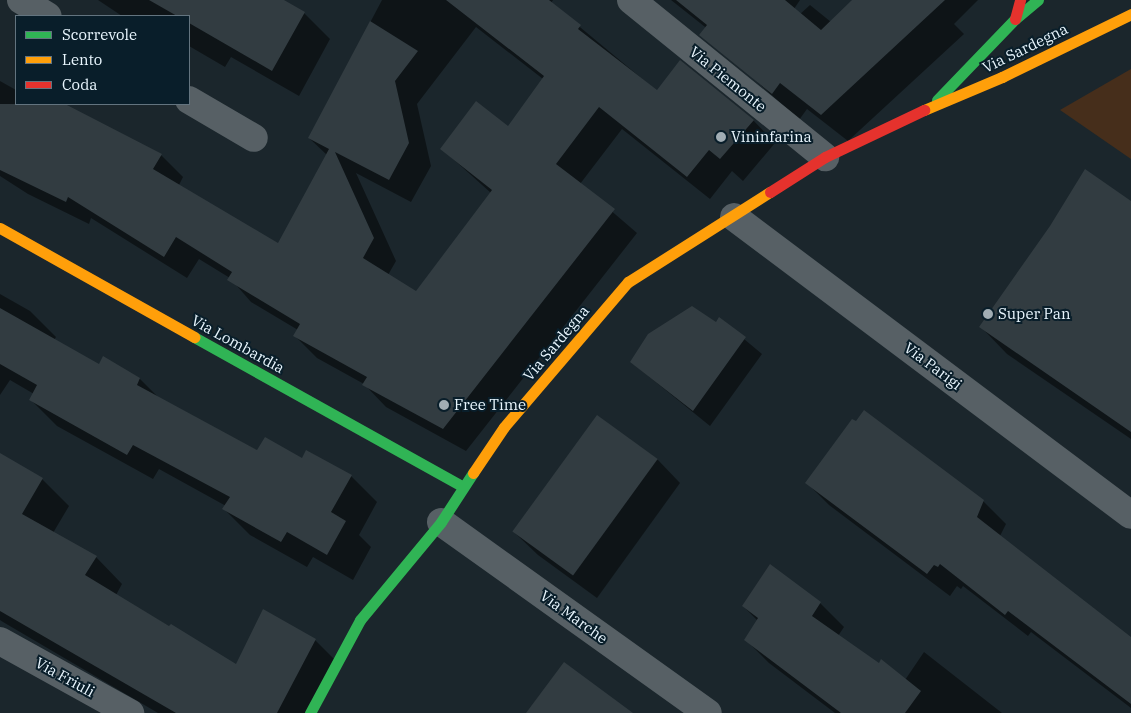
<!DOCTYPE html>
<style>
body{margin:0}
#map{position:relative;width:1131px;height:713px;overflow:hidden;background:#1b262c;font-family:"IBM Plex Serif",serif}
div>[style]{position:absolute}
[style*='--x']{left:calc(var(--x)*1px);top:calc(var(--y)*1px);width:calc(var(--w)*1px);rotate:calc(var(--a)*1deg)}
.green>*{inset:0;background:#462e1b}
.shadow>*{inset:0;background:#0007}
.building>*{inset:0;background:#323c41;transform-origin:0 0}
.street>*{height:28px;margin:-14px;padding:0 14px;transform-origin:14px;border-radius:14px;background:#576065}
.fast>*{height:11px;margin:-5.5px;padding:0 5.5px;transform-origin:5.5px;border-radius:5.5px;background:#30b455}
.slow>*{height:11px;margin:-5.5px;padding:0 5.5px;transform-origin:5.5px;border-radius:5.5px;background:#ff9f0a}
.jam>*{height:11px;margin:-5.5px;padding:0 5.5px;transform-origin:5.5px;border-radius:5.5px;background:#e5322d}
.dots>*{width:14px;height:14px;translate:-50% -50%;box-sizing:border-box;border:2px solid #091e2a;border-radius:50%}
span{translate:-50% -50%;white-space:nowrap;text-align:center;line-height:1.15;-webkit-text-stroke:4px #091e2a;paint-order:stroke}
.street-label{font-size:15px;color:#e9f6fe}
.poi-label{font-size:15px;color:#e9f6fe}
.left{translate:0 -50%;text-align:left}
.legend{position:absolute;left:15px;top:15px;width:175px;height:90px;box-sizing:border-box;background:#091e2a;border:1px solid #63747f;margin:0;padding:6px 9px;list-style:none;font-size:15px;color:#e9f6fe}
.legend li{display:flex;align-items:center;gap:10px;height:25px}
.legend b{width:25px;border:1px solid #63747f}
</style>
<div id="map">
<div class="green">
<div style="clip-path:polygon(1131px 69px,1131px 159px,1060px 110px)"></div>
</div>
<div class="shadow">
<div style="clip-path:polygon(98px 0,282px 0,304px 13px,330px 39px,299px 96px,231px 57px,225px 67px,189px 46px,189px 16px,122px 16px)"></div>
<div style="clip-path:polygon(evenodd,382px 0,553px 0,551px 3px,658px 92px,753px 120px,775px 143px,743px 181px,732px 171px,710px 199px,622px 129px,580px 184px,637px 233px,466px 451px,386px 407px,364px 384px,317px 358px,295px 336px,298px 330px,251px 302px,230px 278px,199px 259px,187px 278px,91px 218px,89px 224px,28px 194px,0 176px,0 81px,16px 90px,16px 104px,62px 104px,161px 155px,183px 177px,179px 185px,279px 245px,327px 155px,309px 138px,382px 0,476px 27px,543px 79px,508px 128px,442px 149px,491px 193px,416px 292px,388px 275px,396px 261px,356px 173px,411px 202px,431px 166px,417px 104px,476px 27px)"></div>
<div style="clip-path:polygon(671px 0,800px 0,776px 36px,810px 5px,831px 22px,854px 0,978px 0,954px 24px,964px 34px,848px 141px,807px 109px,799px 120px,741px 67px,748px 61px)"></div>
<div style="clip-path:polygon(1131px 203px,1131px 439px,1007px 354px,981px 327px)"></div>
<div style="clip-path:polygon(0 294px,30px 311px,56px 337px,54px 340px,100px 366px,140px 379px,159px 398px,258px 451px,302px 460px,307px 451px,351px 476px,377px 502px,359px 535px,371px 547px,353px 580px,313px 557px,307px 567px,250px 535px,224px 509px,226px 506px,159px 469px,153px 479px,57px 426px,31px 400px,34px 394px,10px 380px,0 395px)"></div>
<div style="clip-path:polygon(720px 319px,762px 354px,710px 426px,631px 362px,716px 323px)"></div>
<div style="clip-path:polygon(597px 417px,658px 460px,680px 483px,597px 598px,538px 555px,515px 533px)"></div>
<div style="clip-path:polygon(0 455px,42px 479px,69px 506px,53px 533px,96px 557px,122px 584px,116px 595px,236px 666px,315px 640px,341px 666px,317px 713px,158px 713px,3px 622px,0 620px)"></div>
<div style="clip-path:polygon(807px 483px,983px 501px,1006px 524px,1000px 536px,1131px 638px,1131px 708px,1031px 632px,1028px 636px,963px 586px,961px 589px,957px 586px,950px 596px,829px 505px)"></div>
<div style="clip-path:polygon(820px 603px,844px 627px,838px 636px,879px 665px,905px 680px,924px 652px,1002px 713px,835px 713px,769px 663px,745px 639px,758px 621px,743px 606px)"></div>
</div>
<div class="building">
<div style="clip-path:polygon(149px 0,284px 0,305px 12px,272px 71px,189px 23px,189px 16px,177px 16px)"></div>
<div style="clip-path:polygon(446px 0,549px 0,581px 25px,578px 29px,657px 90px,680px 60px,754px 120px,720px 159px,709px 150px,687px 177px,599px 107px,556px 164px,615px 209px,443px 429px,362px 385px,367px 377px,293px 336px,300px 324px,227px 280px,232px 272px,176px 237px,164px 257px,68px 197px,66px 202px,0 170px,0 104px,65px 104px,162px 154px,153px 169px,278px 243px,329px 149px,308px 138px,370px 21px,418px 51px,395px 81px,409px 143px,389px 180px,335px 152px,374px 238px,363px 258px,416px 291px,492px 190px,440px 149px,476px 101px,508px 126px,544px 76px)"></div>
<div style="clip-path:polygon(676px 0,785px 0,821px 30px,852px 0,945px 0,821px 115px,780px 83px,772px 94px,699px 35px,707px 25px)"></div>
<div style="clip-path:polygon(1085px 169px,1131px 201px,1131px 432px,979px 327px,1050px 226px)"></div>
<div style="clip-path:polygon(692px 306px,716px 322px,719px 317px,746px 337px,693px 411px,630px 362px,648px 334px)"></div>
<div style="clip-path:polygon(0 308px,99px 364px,103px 356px,140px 378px,137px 385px,257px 450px,265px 437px,302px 458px,306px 450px,352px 475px,331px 512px,346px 521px,327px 555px,287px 532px,281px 542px,222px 509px,230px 497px,133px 445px,127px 455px,29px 400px,37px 385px,0 364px)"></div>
<div style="clip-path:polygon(864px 410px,984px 500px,977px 517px,1131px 637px,1131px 704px,1008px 611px,1005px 615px,940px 564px,938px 567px,934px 565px,927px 574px,805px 483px,852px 419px,856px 421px)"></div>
<div style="left:597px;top:415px;width:75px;height:144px;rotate:36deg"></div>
<div style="clip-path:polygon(0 453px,43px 478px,22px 514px,97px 556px,85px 575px,169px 626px,171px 624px,236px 664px,263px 609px,316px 639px,277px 713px,176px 713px,0 611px)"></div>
<div style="clip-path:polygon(770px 564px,821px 602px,812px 616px,879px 663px,881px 659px,921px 691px,905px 713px,841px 713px,744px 640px,758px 618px,742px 606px)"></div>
<div style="clip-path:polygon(564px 662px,633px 713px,526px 713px)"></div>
</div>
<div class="street">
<div style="--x:21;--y:0;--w:31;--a:31"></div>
<div style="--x:631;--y:0;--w:250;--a:39"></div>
<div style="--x:189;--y:100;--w:75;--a:30.3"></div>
<div style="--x:734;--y:217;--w:496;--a:36.9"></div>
<div style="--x:441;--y:522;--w:328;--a:35.6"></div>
<div style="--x:0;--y:641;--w:149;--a:29"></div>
</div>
<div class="fast">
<div style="--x:937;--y:100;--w:112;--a:-46.1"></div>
<div style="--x:1015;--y:19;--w:30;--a:-40"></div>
<div style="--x:194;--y:337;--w:307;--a:29.1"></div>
<div style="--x:310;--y:713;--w:106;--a:-61.7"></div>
<div style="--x:360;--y:620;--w:127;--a:-50.4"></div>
<div style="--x:441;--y:522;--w:59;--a:-56.9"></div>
</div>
<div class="slow">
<div style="--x:924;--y:110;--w:85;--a:-22.9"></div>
<div style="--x:1002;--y:77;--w:144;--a:-26"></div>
<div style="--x:0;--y:228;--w:223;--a:29.3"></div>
<div style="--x:473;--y:473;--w:55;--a:-56"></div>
<div style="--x:504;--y:427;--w:191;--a:-49.5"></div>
<div style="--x:628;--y:282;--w:168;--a:-32.4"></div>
</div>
<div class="jam">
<div style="--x:1015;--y:19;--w:20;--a:-75"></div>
<div style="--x:770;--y:192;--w:65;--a:-32.5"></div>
<div style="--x:825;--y:157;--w:110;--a:-25.4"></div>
</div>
<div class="dots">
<div style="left:721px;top:137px;background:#a1adb4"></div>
<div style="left:988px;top:314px;background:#a1adb4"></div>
<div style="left:444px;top:405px;background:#a1adb4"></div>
</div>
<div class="street-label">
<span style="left:1025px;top:48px;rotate:-26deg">Via Sardegna</span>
<span style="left:728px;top:79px;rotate:39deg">Via Piemonte</span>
<span style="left:556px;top:343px;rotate:-50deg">Via Sardegna</span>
<span style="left:238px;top:344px;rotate:29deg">Via Lombardia</span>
<span style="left:933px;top:366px;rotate:37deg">Via Parigi</span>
<span style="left:574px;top:617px;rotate:36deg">Via Marche</span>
<span style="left:65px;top:677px;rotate:29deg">Via Friuli</span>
</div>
<div class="poi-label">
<span class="left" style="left:731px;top:137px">Vininfarina</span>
<span class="left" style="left:998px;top:314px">Super Pan</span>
<span class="left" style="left:454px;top:405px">Free Time</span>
</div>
<ul class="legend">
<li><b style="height:6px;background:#30b455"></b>Scorrevole</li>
<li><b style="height:6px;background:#ff9f0a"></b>Lento</li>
<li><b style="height:6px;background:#e5322d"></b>Coda</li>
</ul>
</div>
